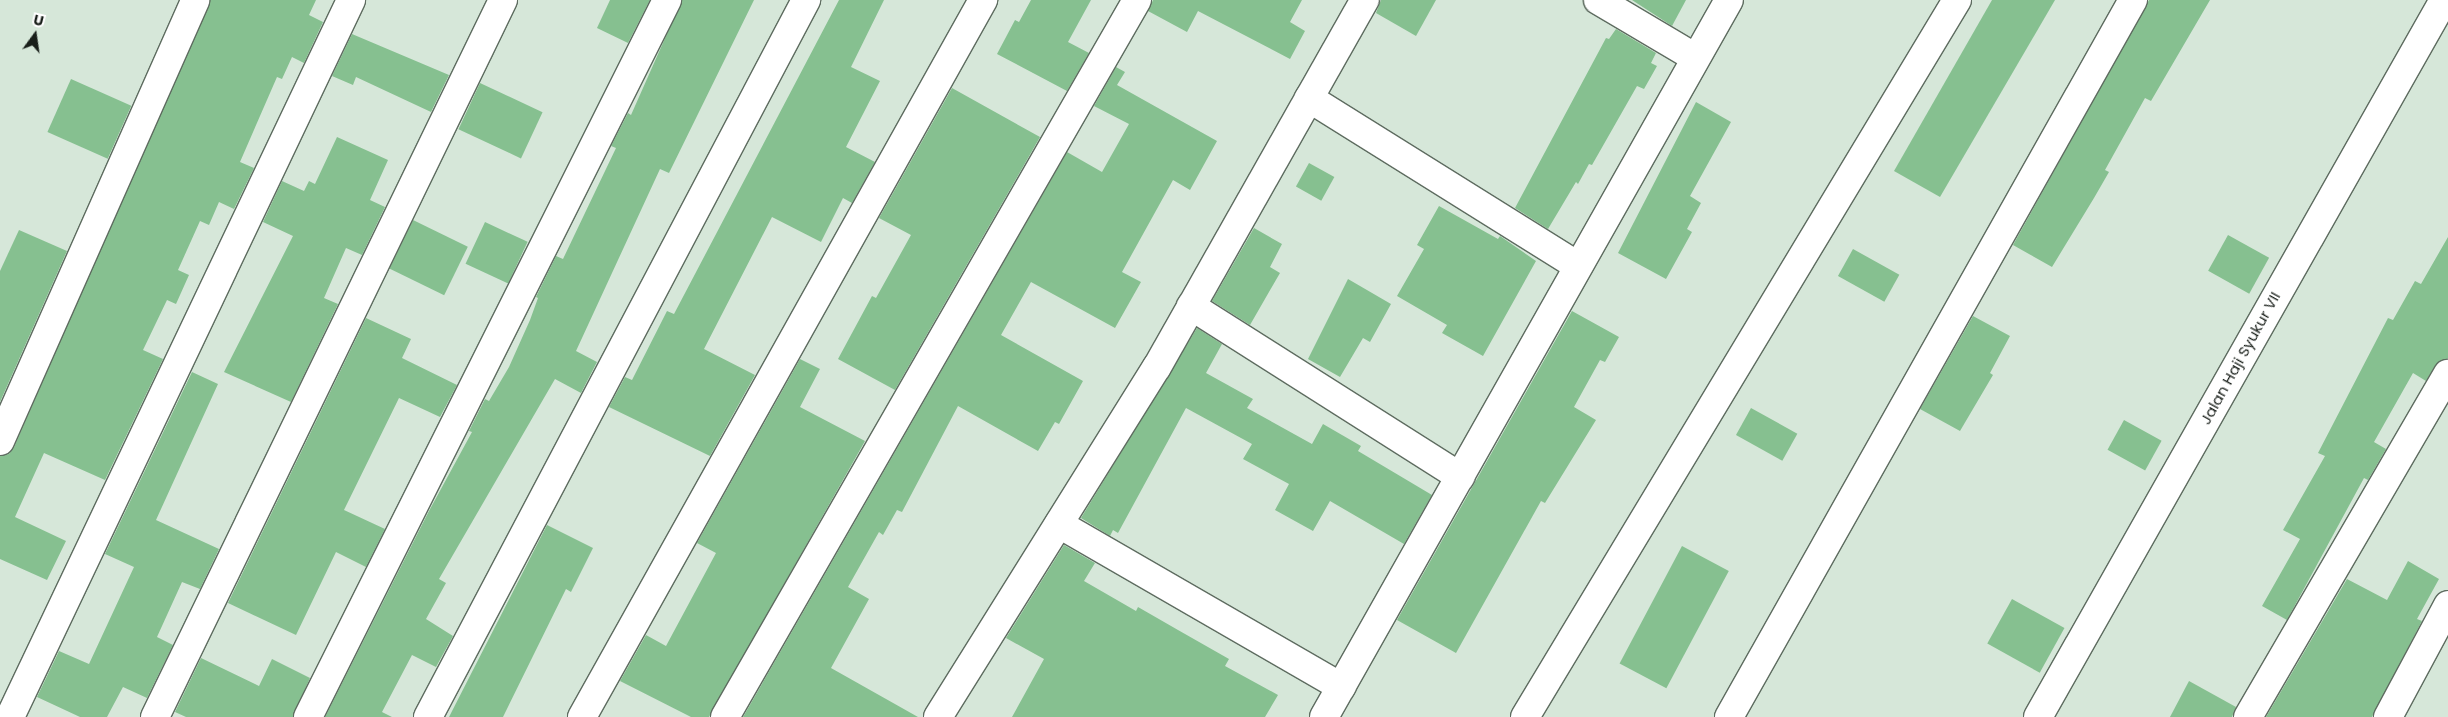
<!DOCTYPE html>
<style>
body{margin:0}
#map{position:relative;width:2448px;height:717px;overflow:hidden;background:#d6e7d9;font-family:Poppins,sans-serif}
div>[style]{position:absolute}
[style*='--x']{left:calc(var(--x)*1px);top:calc(var(--y)*1px);width:calc(var(--w)*1px);rotate:calc(var(--a)*1deg)}
.building>*{inset:0;background:#86c090;transform-origin:0 0}
.roads{filter:drop-shadow(1px 0 #5e6c60) drop-shadow(-1px 0 #5e6c60) drop-shadow(0 1px #5e6c60) drop-shadow(0 -1px #5e6c60)}
.minor>*{height:28px;margin:-14px;padding:0 14px;transform-origin:14px;border-radius:14px;background:#fff}
span{translate:-50% -50%;white-space:nowrap;text-align:center;line-height:1.15;-webkit-text-stroke:4px #fff;paint-order:stroke}
.street-label{font-size:15px;color:#191f1a}
.north{position:absolute;left:10px;top:10px;width:50px;height:50px;-webkit-text-stroke:4px #fff;paint-order:stroke;rotate:14deg;font-size:14px;font-weight:700;line-height:20px;text-align:center;color:#191f1a}
.north::after{content:'';display:block;margin:auto;width:18px;height:22px;background:#191f1a;clip-path:polygon(50% 0,100% 100%,50% 72%,0 100%)}
</style>
<div id="map">
<div class="building">
<div style="clip-path:polygon(210px 0,316px 0,309px 15px,323px 22px,304px 63px,292px 57px,282px 79px,277px 77px,240px 162px,254px 168px,234px 209px,219px 202px,209px 225px,200px 221px,178px 270px,189px 275px,176px 304px,167px 300px,143px 350px,163px 359px,105px 480px,44px 453px,15px 517px,66px 541px,47px 580px,0 559px,0 456px,9px 454px,14px 447px)"></div>
<div style="clip-path:polygon(610px 0,650px 0,628px 43px,597px 28px)"></div>
<div style="clip-path:polygon(682px 0,754px 0,669px 173px,660px 169px,576px 351px,597px 362px,581px 393px,555px 379px,439px 579px,446px 583px,426px 619px,453px 636px,436px 667px,412px 655px,382px 712px,392px 717px,325px 717px,429px 511px,472px 432px,469px 431px,485px 399px,489px 401px,509px 367px,530px 320px,538px 298px,536px 297px,556px 256px,563px 259px,616px 148px,611px 146px,628px 113px,631px 115px)"></div>
<div style="clip-path:polygon(839px 0,884px 0,851px 67px,880px 81px,846px 147px,875px 162px,852px 203px,843px 198px,821px 242px,772px 217px,704px 349px,755px 375px,710px 456px,609px 407px,625px 377px,632px 380px,667px 311px,674px 314px)"></div>
<div style="clip-path:polygon(1031px 0,1091px 0,1068px 42px,1089px 53px,1067px 91px,997px 54px,1015px 20px,1019px 22px)"></div>
<div style="clip-path:polygon(1153px 0,1302px 0,1290px 22px,1305px 31px,1290px 59px,1198px 11px,1187px 32px,1148px 11px)"></div>
<div style="clip-path:polygon(1381px 0,1436px 0,1416px 36px,1376px 13px)"></div>
<div style="clip-path:polygon(1632px 0,1686px 0,1672px 26px)"></div>
<div style="clip-path:polygon(1992px 0,2055px 0,1940px 197px,1894px 171px)"></div>
<div style="clip-path:polygon(2149px 0,2210px 0,2151px 101px,2145px 98px,2105px 170px,2109px 172px,2094px 198px,2052px 267px,2013px 245px)"></div>
<div style="clip-path:polygon(1616px 29px,1656px 53px,1651px 63px,1657px 66px,1644px 89px,1637px 86px,1592px 165px,1589px 164px,1578px 184px,1576px 182px,1548px 229px,1515px 208px,1606px 38px,1609px 39px)"></div>
<div style="clip-path:polygon(352px 34px,449px 75px,431px 112px,356px 77px,353px 85px,332px 76px)"></div>
<div style="clip-path:polygon(1116px 67px,1125px 72px,1117px 85px,1217px 141px,1190px 190px,1173px 180px,1122px 272px,1141px 282px,1115px 328px,1031px 282px,1001px 335px,1083px 381px,1059px 424px,1055px 422px,1038px 451px,958px 406px,902px 512px,897px 510px,883px 535px,879px 532px,848px 587px,869px 599px,831px 668px,918px 717px,743px 717px,1067px 152px,1102px 172px,1129px 124px,1094px 106px)"></div>
<div style="left:71px;top:79px;width:66px;height:58px;rotate:24deg"></div>
<div style="left:480px;top:83px;width:69px;height:51px;rotate:25deg"></div>
<div style="clip-path:polygon(952px 88px,1040px 137px,895px 390px,838px 359px,872px 296px,876px 298px,911px 235px,879px 218px)"></div>
<div style="clip-path:polygon(1696px 102px,1731px 122px,1690px 196px,1701px 203px,1687px 229px,1692px 232px,1666px 279px,1618px 253px)"></div>
<div style="clip-path:polygon(337px 137px,388px 160px,370px 200px,385px 207px,362px 255px,346px 248px,324px 298px,338px 304px,291px 402px,224px 372px,293px 236px,263px 222px,282px 181px,304px 191px,309px 181px,315px 184px)"></div>
<div style="left:1309px;top:163px;width:29px;height:27px;rotate:29deg"></div>
<div style="clip-path:polygon(1439px 206px,1498px 239px,1500px 236px,1536px 261px,1483px 356px,1442px 333px,1447px 325px,1397px 296px,1424px 249px,1417px 245px)"></div>
<div style="left:413px;top:220px;width:61px;height:54px;rotate:26deg"></div>
<div style="left:485px;top:222px;width:47px;height:46px;rotate:25deg"></div>
<div style="clip-path:polygon(1254px 228px,1282px 244px,1270px 267px,1280px 273px,1250px 325px,1212px 301px)"></div>
<div style="clip-path:polygon(19px 230px,67px 251px,0 402px,0 271px)"></div>
<div style="left:2228px;top:235px;width:47px;height:41px;rotate:29deg"></div>
<div style="clip-path:polygon(2448px 237px,2448px 358px,2435px 366px,2426px 381px,2413px 373px,2374px 442px,2386px 449px,2368px 480px,2364px 478px,2287px 620px,2262px 606px,2300px 539px,2283px 530px,2325px 456px,2318px 453px,2388px 318px,2393px 320px,2415px 281px,2421px 284px)"></div>
<div style="left:1853px;top:249px;width:53px;height:31px;rotate:29deg"></div>
<div style="clip-path:polygon(1348px 279px,1391px 304px,1370px 342px,1363px 338px,1340px 377px,1308px 359px)"></div>
<div style="clip-path:polygon(1572px 311px,1619px 337px,1605px 362px,1600px 360px,1574px 407px,1596px 420px,1545px 503px,1541px 501px,1456px 653px,1397px 620px)"></div>
<div style="clip-path:polygon(1973px 316px,2010px 336px,1990px 373px,1993px 375px,1960px 431px,1920px 409px)"></div>
<div style="clip-path:polygon(366px 318px,411px 339px,402px 358px,457px 385px,440px 417px,399px 398px,344px 510px,385px 529px,366px 567px,336px 552px,296px 635px,228px 603px)"></div>
<div style="clip-path:polygon(1197px 328px,1222px 344px,1206px 373px,1253px 399px,1247px 408px,1312px 444px,1323px 424px,1361px 446px,1358px 451px,1432px 495px,1404px 544px,1330px 501px,1313px 531px,1275px 510px,1289px 484px,1243px 459px,1252px 444px,1186px 408px,1118px 533px,1113px 530px,1110px 536px,1081px 518px)"></div>
<div style="clip-path:polygon(800px 359px,820px 369px,800px 407px,865px 441px,709px 717px,691px 717px,620px 681px,646px 635px,666px 646px,716px 553px,697px 543px)"></div>
<div style="clip-path:polygon(192px 372px,218px 384px,156px 520px,219px 549px,200px 589px,182px 582px,157px 637px,173px 645px,147px 698px,123px 687px,107px 717px,80px 717px,37px 697px,59px 651px,89px 664px,134px 567px,105px 554px)"></div>
<div style="left:1751px;top:408px;width:53px;height:31px;rotate:29deg"></div>
<div style="left:2124px;top:420px;width:43px;height:34px;rotate:29deg"></div>
<div style="clip-path:polygon(547px 525px,593px 548px,571px 592px,566px 589px,503px 717px,449px 717px)"></div>
<div style="clip-path:polygon(1064px 545px,1095px 563px,1084px 581px,1136px 611px,1138px 607px,1178px 630px,1229px 659px,1225px 666px,1278px 695px,1265px 717px,1012px 717px,1044px 659px,1006px 638px)"></div>
<div style="left:1682px;top:546px;width:53px;height:133px;rotate:28deg"></div>
<div style="clip-path:polygon(2408px 561px,2439px 579px,2417px 619px,2422px 621px,2372px 717px,2266px 717px,2347px 579px,2387px 600px)"></div>
<div style="left:2012px;top:599px;width:60px;height:51px;rotate:29deg"></div>
<div style="clip-path:polygon(201px 658px,259px 686px,272px 659px,310px 678px,293px 717px,186px 717px,175px 712px)"></div>
<div style="clip-path:polygon(2189px 681px,2236px 707px,2232px 717px,2170px 717px)"></div>
</div>
<div class="roads">
<div class="minor">
<div style="--x:1598;--y:0;--w:112;--a:30.7"></div>
<div style="--x:1309;--y:98;--w:317;--a:32"></div>
<div style="--x:1191;--y:306;--w:319;--a:32.4"></div>
<div style="--x:0;--y:441;--w:482;--a:-66.1"></div>
<div style="--x:1059;--y:524;--w:326;--a:30"></div>
<div style="--x:10;--y:717;--w:794;--a:-64.56"></div>
<div style="--x:155;--y:717;--w:797;--a:-64.11"></div>
<div style="--x:308;--y:717;--w:802;--a:-63.4"></div>
<div style="--x:428;--y:717;--w:811;--a:-62.2"></div>
<div style="--x:582;--y:717;--w:822;--a:-60.78"></div>
<div style="--x:725;--y:717;--w:827;--a:-60.12"></div>
<div style="--x:938;--y:717;--w:413;--a:-58"></div>
<div style="--x:1157;--y:367;--w:422;--a:-60.5"></div>
<div style="--x:1324;--y:717;--w:823;--a:-60.54"></div>
<div style="--x:1525;--y:717;--w:837;--a:-58.93"></div>
<div style="--x:1729;--y:717;--w:823;--a:-60.6"></div>
<div style="--x:2038;--y:717;--w:824;--a:-60.48"></div>
<div style="--x:2248;--y:717;--w:397;--a:-59.8"></div>
<div style="--x:2388;--y:717;--w:127;--a:-61.8"></div>
</div>
</div>
<div class="street-label">
<span style="left:2240px;top:358px;rotate:-61deg">Jalan Haji Syukur VII</span>
</div>
<div class="north">U</div>
</div>
